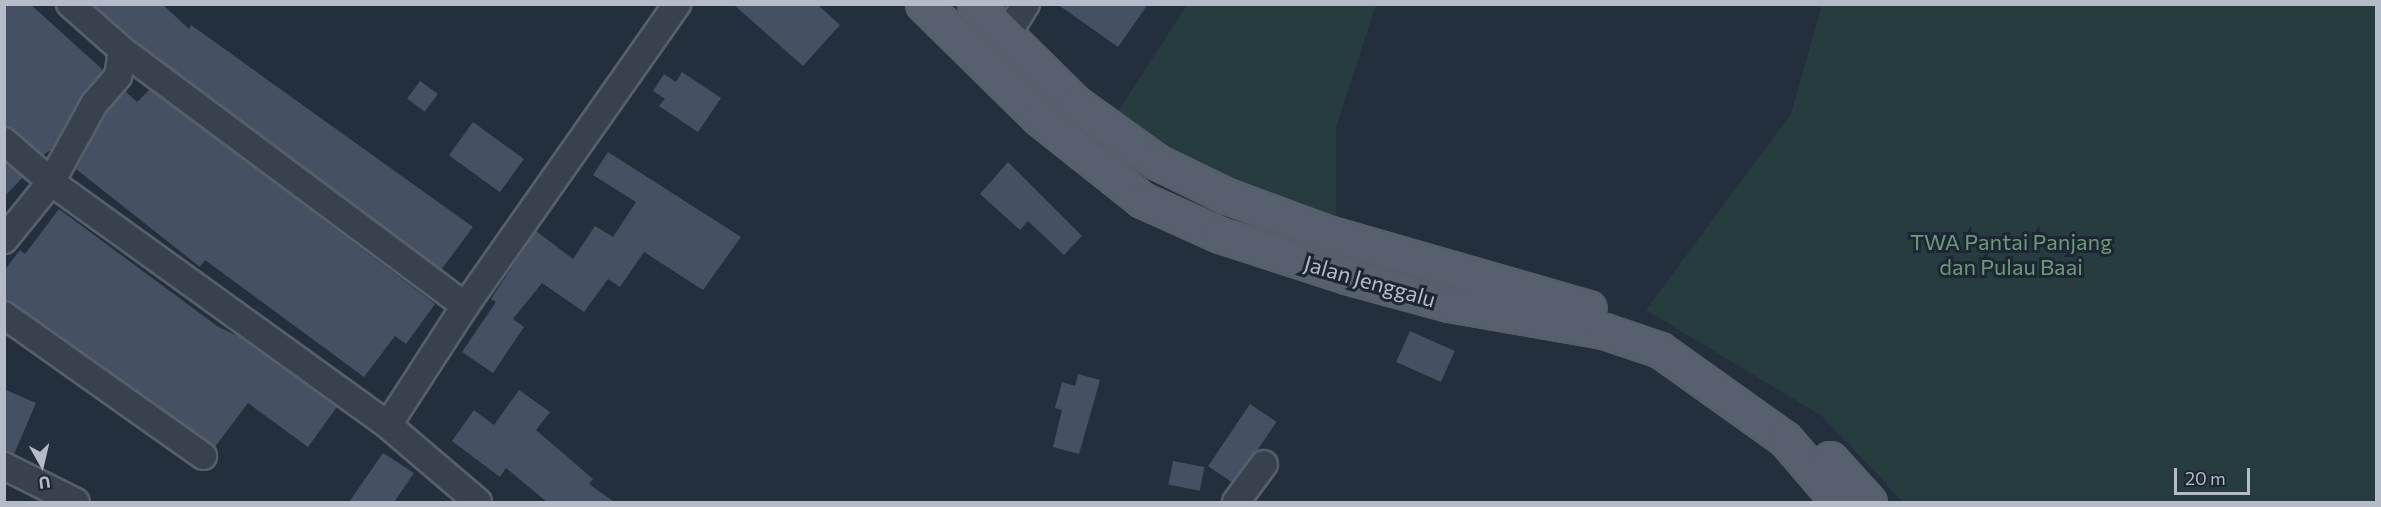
<!DOCTYPE html>
<style>
body{margin:0}
#map{position:relative;width:2381px;height:507px;overflow:hidden;background:#242f3e;font-family:Commissioner,sans-serif}
div>[style]{position:absolute}
[style*='--x']{left:calc(var(--x)*1px);top:calc(var(--y)*1px);width:calc(var(--w)*1px);rotate:calc(var(--a)*1deg)}
.green>*{inset:0;background:#263c3f}
.building>*{inset:0;background:#455162;transform-origin:0 0}
.roads{filter:drop-shadow(2px 0 #565f6c) drop-shadow(-2px 0 #565f6c) drop-shadow(0 2px #565f6c) drop-shadow(0 -2px #565f6c)}
.street>*{height:26px;margin:-13px;padding:0 13px;transform-origin:13px;border-radius:13px;background:#38414e}
.primary>*{height:33px;margin:-16.5px;padding:0 16.5px;transform-origin:16.5px;border-radius:16.5px;background:#56606e}
span{translate:-50% -50%;white-space:nowrap;text-align:center;line-height:1.15;-webkit-text-stroke:6px #1d2633;paint-order:stroke}
.park-label{font-size:22px;color:#6b9a76}
.street-label{font-size:22px;color:#b4bcc9}
.frame{position:absolute;inset:0;border:6px solid #b4bcc9;pointer-events:none}
.north{position:absolute;left:12px;top:435px;width:60px;height:60px;-webkit-text-stroke:4px #1d2633;paint-order:stroke;rotate:172deg;font-size:16px;font-weight:700;line-height:24px;text-align:center;color:#b4bcc9}
.north::after{content:'';display:block;margin:auto;width:21px;height:27px;background:#b4bcc9;clip-path:polygon(50% 0,100% 100%,50% 72%,0 100%)}
.scale{position:absolute;left:2174px;top:468px;width:76px;height:27px;box-sizing:border-box;border:3px solid #b4bcc9;border-top:0;padding-left:8px;font-size:18px;line-height:21px;white-space:nowrap;color:#b4bcc9;-webkit-text-stroke:4px #1d2633;paint-order:stroke}
</style>
<div id="map">
<div class="green">
<div style="clip-path:polygon(1822px 4px,2376px 5px,2376px 502px,1903px 502px,1822px 416px,1646px 310px,1791px 114px)"></div>
<div style="clip-path:polygon(1187px 5px,1376px 5px,1336px 127px,1336px 223px,1224px 180px,1115px 116px)"></div>
</div>
<div class="building">
<div style="clip-path:polygon(4px 4px,30px 4px,103px 70px,81px 97px,51px 150px,43px 155px,4px 126px)"></div>
<div style="clip-path:polygon(93px 4px,162px 4px,189px 29px,191px 25px,473px 227px,441px 270px,131px 38px)"></div>
<div style="clip-path:polygon(733px 4px,817px 4px,840px 25px,803px 66px)"></div>
<div style="clip-path:polygon(1057px 4px,1148px 4px,1118px 47px)"></div>
<div style="clip-path:polygon(682px 72px,721px 98px,698px 132px,659px 106px,665px 99px,653px 91px,664px 74px,676px 82px)"></div>
<div style="left:420px;top:81px;width:22px;height:22px;rotate:36deg"></div>
<div style="clip-path:polygon(150px 89px,435px 304px,406px 344px,395px 336px,364px 377px,205px 260px,200px 267px,76px 169px,106px 113px,125px 91px,137px 102px)"></div>
<div style="left:473px;top:122px;width:63px;height:41px;rotate:36deg"></div>
<div style="clip-path:polygon(608px 152px,741px 237px,703px 290px,644px 252px,620px 287px,608px 279px,584px 312px,542px 283px,513px 319px,524px 327px,493px 373px,462px 352px,496px 302px,491px 299px,536px 231px,573px 259px,595px 226px,613px 237px,636px 202px,593px 175px)"></div>
<div style="clip-path:polygon(4px 161px,23px 177px,4px 197px)"></div>
<div style="clip-path:polygon(1008px 162px,1082px 236px,1064px 255px,1028px 221px,1020px 230px,980px 194px)"></div>
<div style="clip-path:polygon(59px 209px,217px 326px,242px 338px,337px 407px,308px 447px,248px 403px,215px 447px,4px 299px,4px 271px,20px 250px,25px 254px)"></div>
<div style="left:1410px;top:331px;width:49px;height:34px;rotate:24deg"></div>
<div style="clip-path:polygon(1078px 374px,1100px 380px,1079px 454px,1053px 447px,1062px 410px,1055px 408px,1062px 382px,1075px 386px)"></div>
<div style="clip-path:polygon(4px 389px,36px 403px,14px 454px,4px 451px)"></div>
<div style="clip-path:polygon(519px 390px,550px 412px,536px 430px,593px 479px,589px 484px,614px 502px,547px 502px,506px 468px,500px 477px,452px 441px,474px 410px,494px 425px)"></div>
<div style="left:1250px;top:404px;width:32px;height:75px;rotate:34deg"></div>
<div style="clip-path:polygon(383px 453px,414px 473px,394px 502px,349px 502px)"></div>
<div style="left:1173px;top:461px;width:32px;height:24px;rotate:11deg"></div>
</div>
<div class="roads">
<div class="street">
<div style="--x:70;--y:4;--w:69;--a:41.5"></div>
<div style="--x:122;--y:50;--w:428;--a:36.7"></div>
<div style="--x:1006;--y:36;--w:38;--a:-58"></div>
<div style="--x:4;--y:141;--w:62;--a:41.1"></div>
<div style="--x:51;--y:182;--w:415;--a:35.8"></div>
<div style="--x:4;--y:240;--w:75;--a:-51"></div>
<div style="--x:51;--y:182;--w:89;--a:-61.1"></div>
<div style="--x:94;--y:104;--w:37;--a:-49"></div>
<div style="--x:118;--y:76;--w:26;--a:-81"></div>
<div style="--x:4;--y:315;--w:244;--a:35.3"></div>
<div style="--x:4;--y:466;--w:80;--a:26.6"></div>
<div style="--x:478;--y:502;--w:118;--a:-139.5"></div>
<div style="--x:388;--y:425;--w:142;--a:-57.1"></div>
<div style="--x:465;--y:306;--w:369;--a:-54.9"></div>
<div style="--x:1236;--y:502;--w:47;--a:-53.6"></div>
</div>
<div class="primary">
<div style="--x:923;--y:4;--w:163;--a:44.5"></div>
<div style="--x:1039;--y:118;--w:132;--a:38.5"></div>
<div style="--x:1142;--y:200;--w:85;--a:24.2"></div>
<div style="--x:1220;--y:235;--w:133;--a:18"></div>
<div style="--x:1346;--y:276;--w:107;--a:15.2"></div>
<div style="--x:1449;--y:304;--w:157;--a:9.9"></div>
<div style="--x:1604;--y:331;--w:59;--a:18.7"></div>
<div style="--x:1660;--y:350;--w:153;--a:35.5"></div>
<div style="--x:1785;--y:439;--w:83;--a:49.4"></div>
<div style="--x:975;--y:4;--w:141;--a:44.7"></div>
<div style="--x:1075;--y:103;--w:101;--a:35.7"></div>
<div style="--x:1157;--y:162;--w:78;--a:25.9"></div>
<div style="--x:1227;--y:196;--w:107;--a:20.3"></div>
<div style="--x:1327;--y:233;--w:272;--a:16"></div>
<div style="--x:1830;--y:459;--w:58;--a:47.8"></div>
</div>
</div>
<div class="park-label">
<span style="left:2011px;top:254px">TWA Pantai Panjang<br>dan Pulau Baai</span>
</div>
<div class="street-label">
<span style="left:1370px;top:281px;rotate:16deg">Jalan Jenggalu</span>
</div>
<div class="frame"></div>
<div class="north">U</div>
<div class="scale">20 m</div>
</div>
